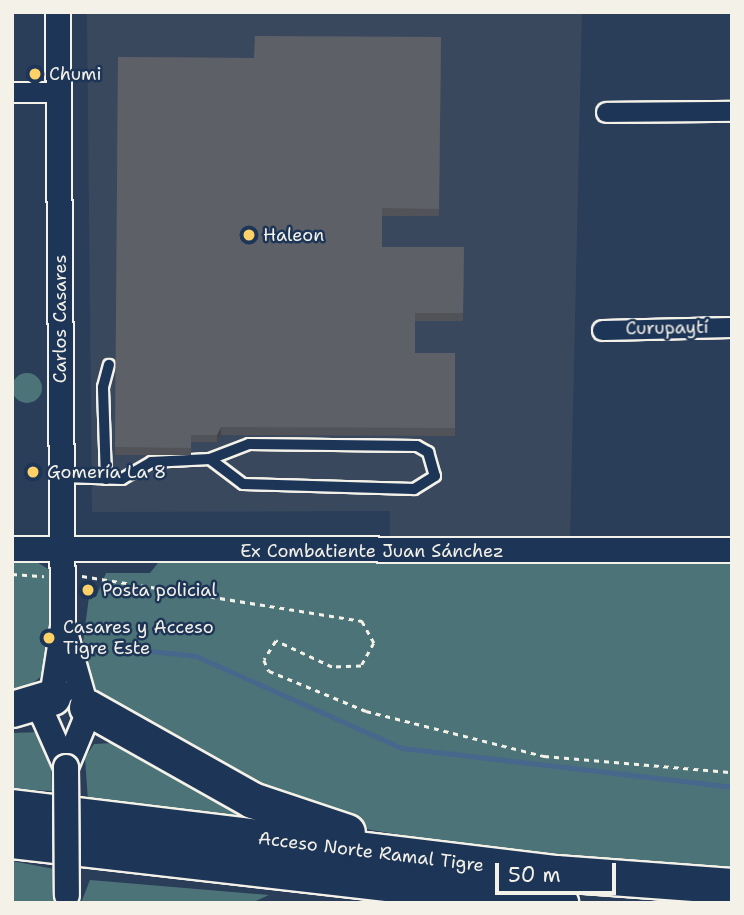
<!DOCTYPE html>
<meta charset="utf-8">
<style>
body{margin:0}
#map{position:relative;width:744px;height:915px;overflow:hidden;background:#2a3e5a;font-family:"Shantell Sans",sans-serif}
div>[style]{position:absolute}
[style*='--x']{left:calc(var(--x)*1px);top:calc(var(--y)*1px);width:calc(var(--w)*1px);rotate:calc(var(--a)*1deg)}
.built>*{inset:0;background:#3a485e}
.green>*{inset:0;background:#4c7478}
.round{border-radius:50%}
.stream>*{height:5px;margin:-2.5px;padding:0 2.5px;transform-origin:2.5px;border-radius:2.5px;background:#47678c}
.path>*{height:2.5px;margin-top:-1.25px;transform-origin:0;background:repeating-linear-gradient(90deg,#f4f1e8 0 5px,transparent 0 10px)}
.roads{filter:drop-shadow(2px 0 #f4f1e8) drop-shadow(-2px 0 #f4f1e8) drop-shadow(0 2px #f4f1e8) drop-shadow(0 -2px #f4f1e8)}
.service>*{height:10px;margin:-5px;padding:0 5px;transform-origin:5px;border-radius:5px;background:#1d3557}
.minor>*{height:19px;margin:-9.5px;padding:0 9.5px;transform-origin:9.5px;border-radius:9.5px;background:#1d3557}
.tertiary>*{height:24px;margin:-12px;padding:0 12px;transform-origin:12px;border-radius:12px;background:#1d3557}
.motorway>*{height:35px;margin:-17.5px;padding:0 17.5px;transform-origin:17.5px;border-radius:17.5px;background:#1d3557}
.bridges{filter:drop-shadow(2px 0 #f4f1e8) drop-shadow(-2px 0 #f4f1e8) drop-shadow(0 2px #f4f1e8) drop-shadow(0 -2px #f4f1e8)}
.tertiary-bridge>*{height:24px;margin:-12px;padding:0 12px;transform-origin:12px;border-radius:12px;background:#1d3557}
.wall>*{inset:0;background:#515359}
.shaded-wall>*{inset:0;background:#424349}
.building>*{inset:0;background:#5e6068}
.dots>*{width:19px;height:19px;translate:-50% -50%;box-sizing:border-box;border:4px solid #1d3557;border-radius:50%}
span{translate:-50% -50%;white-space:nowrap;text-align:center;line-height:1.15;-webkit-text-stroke:5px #1d3557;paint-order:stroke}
.poi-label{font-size:18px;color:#f4f1e8}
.left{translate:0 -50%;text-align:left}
.street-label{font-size:18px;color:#f4f1e8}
.frame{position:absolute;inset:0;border:14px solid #f4f1e8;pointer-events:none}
.scale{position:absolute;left:495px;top:863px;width:121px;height:32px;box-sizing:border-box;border:4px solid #f4f1e8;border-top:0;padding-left:9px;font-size:21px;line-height:24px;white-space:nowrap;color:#f4f1e8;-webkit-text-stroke:5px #1d3557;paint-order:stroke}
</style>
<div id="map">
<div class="built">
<div style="clip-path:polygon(87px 12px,582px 12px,570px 540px,390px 539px,390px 511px,92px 512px)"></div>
</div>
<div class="green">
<div class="round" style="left:12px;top:373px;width:30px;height:30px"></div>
<div style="clip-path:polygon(12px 557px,30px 558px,53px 572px,49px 670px,12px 700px)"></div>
<div style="clip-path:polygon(732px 562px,732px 872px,556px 860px,371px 830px,279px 806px,110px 709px,80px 665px,89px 597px,96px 597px,106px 573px,150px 573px,158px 563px)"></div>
<div style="clip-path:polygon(41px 732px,51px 751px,52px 791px,12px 789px,12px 733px)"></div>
<div style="clip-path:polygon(114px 743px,133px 750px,276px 828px,88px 801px,85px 758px,94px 744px)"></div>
<div style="clip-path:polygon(12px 861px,54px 869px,53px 903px,12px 903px)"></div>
<div style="clip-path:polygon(90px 880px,269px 895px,251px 903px,81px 903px)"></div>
</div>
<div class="stream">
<div style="--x:124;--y:648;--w:72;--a:6.3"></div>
<div style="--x:196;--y:656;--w:226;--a:24.1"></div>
<div style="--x:402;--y:748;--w:332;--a:6.7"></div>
</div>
<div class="path">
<div style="--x:12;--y:574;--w:32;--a:4"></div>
<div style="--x:82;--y:576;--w:284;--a:9.1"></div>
<div style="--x:362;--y:621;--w:25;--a:61"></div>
<div style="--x:374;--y:643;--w:26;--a:119"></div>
<div style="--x:361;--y:666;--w:29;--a:178"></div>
<div style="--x:332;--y:667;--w:62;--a:-155.1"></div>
<div style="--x:276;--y:641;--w:22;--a:122"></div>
<div style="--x:264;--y:660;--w:12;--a:66"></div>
<div style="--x:269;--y:671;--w:105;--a:22.4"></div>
<div style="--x:366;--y:711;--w:184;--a:14.2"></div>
<div style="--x:544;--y:756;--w:189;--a:4.9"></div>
</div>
<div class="roads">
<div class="service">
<div style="--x:64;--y:477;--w:58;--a:2"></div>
<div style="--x:122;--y:479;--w:34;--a:-30"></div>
<div style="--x:151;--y:462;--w:59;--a:-2.9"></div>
<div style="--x:210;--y:459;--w:42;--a:-21"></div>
<div style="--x:249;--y:444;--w:168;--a:0.7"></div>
<div style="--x:417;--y:446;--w:13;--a:29"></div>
<div style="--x:428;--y:452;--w:25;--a:74"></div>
<div style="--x:435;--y:476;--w:25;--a:148"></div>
<div style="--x:414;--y:489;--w:171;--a:-178.3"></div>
<div style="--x:243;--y:484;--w:41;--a:-142.9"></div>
<div style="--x:106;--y:479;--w:92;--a:-91.9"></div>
<div style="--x:103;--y:387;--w:23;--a:-75"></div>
</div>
<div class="minor">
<div style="--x:12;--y:92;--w:46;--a:0"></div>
<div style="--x:606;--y:112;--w:126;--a:-0.5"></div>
<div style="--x:602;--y:330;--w:130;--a:-1.3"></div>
</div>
<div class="tertiary">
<div style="--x:12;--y:549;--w:720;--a:0.08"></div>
<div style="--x:61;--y:693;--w:17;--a:147"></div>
<div style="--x:47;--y:702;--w:14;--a:107"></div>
<div style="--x:43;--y:715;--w:57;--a:66.1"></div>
<div style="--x:52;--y:697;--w:71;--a:-81.1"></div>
<div style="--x:63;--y:627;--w:615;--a:-90.47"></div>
<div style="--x:66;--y:767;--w:57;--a:-67.5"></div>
<div style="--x:88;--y:714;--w:77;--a:-105.8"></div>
</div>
<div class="motorway">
<div style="--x:87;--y:707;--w:189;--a:29.4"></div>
<div style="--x:252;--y:800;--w:100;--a:18.6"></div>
<div style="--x:12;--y:709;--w:42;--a:-16.7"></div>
<div style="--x:12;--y:807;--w:548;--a:6.92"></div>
<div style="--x:556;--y:873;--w:176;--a:4.2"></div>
<div style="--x:12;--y:840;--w:552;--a:6.56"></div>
</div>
</div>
<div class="bridges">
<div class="tertiary-bridge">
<div style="--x:66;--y:767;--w:128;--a:89.6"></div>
</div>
</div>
<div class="wall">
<div style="clip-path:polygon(441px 37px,439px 216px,382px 216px,382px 247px,464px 247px,463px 321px,415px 321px,415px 353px,455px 353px,455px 436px,221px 435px,217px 442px,191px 442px,191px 455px,115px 455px,118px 57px,254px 58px)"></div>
</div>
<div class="shaded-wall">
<div style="clip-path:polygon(221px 427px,221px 435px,217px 442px,217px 435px)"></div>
</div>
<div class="building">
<div style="clip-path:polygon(255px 36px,441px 37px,439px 209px,382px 208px,382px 247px,464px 247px,463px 313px,415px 313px,415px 353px,455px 353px,455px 428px,221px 427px,217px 435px,191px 435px,191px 448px,115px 447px,118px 57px,254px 58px)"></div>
</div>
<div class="dots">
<div style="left:35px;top:74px;background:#ffd166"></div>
<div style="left:249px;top:235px;background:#ffd166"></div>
<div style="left:33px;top:472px;background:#ffd166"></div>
<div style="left:88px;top:590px;background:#ffd166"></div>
<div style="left:49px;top:638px;background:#ffd166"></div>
</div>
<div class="poi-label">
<span class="left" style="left:49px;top:74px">Chumi</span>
<span class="left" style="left:263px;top:235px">Haleon</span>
<span class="left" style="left:47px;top:472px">Gomería La 8</span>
<span class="left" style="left:102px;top:590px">Posta policial</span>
<span class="left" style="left:63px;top:638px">Casares y Acceso<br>Tigre Este</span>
</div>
<div class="street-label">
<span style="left:60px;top:319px;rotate:-90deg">Carlos Casares</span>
<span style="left:667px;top:328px;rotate:-1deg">Curupaytí</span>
<span style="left:372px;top:551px">Ex Combatiente Juan Sánchez</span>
<span style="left:371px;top:852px;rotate:7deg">Acceso Norte Ramal Tigre</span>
</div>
<div class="frame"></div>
<div class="scale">50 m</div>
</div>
